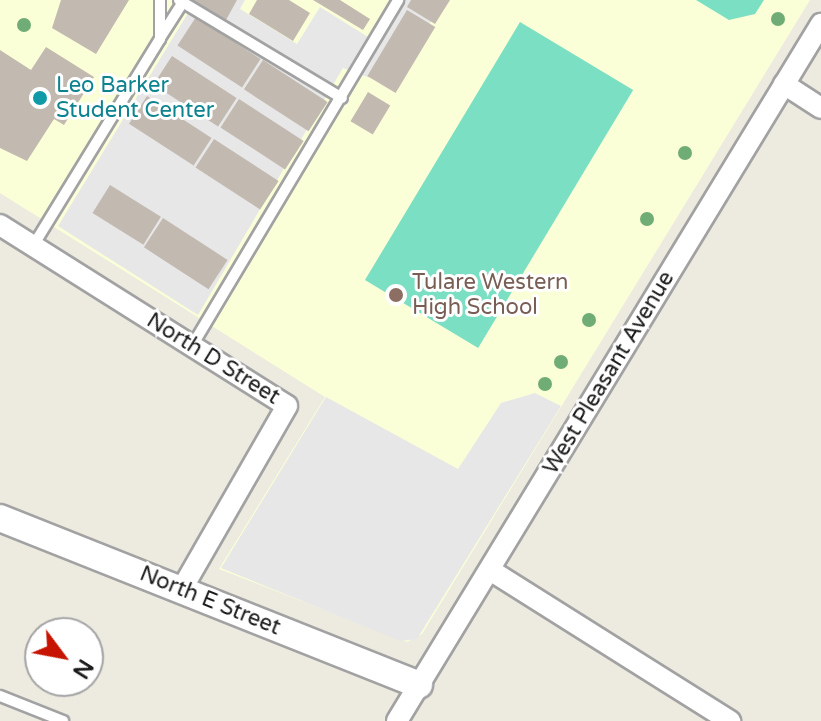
<!DOCTYPE html>
<style>
body{margin:0}
#map{position:relative;width:821px;height:721px;overflow:hidden;background:#edeae0;font-family:"Varela Round",sans-serif}
div>[style]{position:absolute}
[style*='--x']{left:calc(var(--x)*1px);top:calc(var(--y)*1px);width:calc(var(--w)*1px);rotate:calc(var(--a)*1deg)}
.education>*{inset:0;background:#fbffd7}
.pitch>*{inset:0;background:#7bdfc3;transform-origin:0 0}
.parking>*{inset:0;background:#e7e7e7}
.building>*{inset:0;background:#c2b9b0;transform-origin:0 0}
.roads{filter:drop-shadow(2px 0 #a2a2a2) drop-shadow(-2px 0 #a2a2a2) drop-shadow(0 2px #a2a2a2) drop-shadow(0 -2px #a2a2a2)}
.service>*{height:10px;margin:-5px;padding:0 5px;transform-origin:5px;border-radius:5px;background:#fff}
.minor>*{height:20px;margin:-10px;padding:0 10px;transform-origin:10px;border-radius:10px;background:#fff}
.tertiary>*{height:26px;margin:-13px;padding:0 13px;transform-origin:13px;border-radius:13px;background:#fff}
.trees>*{width:14px;height:14px;margin:-7px;border-radius:50%;background:#70ac75}
.dots>*{width:22px;height:22px;translate:-50% -50%;box-sizing:border-box;border:4px solid #fff;border-radius:50%}
span{translate:-50% -50%;white-space:nowrap;text-align:center;line-height:1.15;-webkit-text-stroke:6px #fff;paint-order:stroke}
.culture-label{font-size:22px;color:#0d838f}
.left{translate:0 -50%;text-align:left}
.education-label{font-size:22px;color:#785e54}
.street-label{font-size:22px;color:#1b1b1b}
.north{position:absolute;left:24px;top:617px;width:80px;height:80px;box-sizing:border-box;background:#fff;border:2px solid #a4a4a4;border-radius:50%;rotate:122deg;font-size:22px;font-weight:700;line-height:32px;text-align:center;color:#1b1b1b}
.north::after{content:'';display:block;margin:auto;width:28px;height:36px;background:#c61400;clip-path:polygon(50% 0,100% 100%,50% 72%,0 100%)}
</style>
<div id="map">
<div class="education">
<div style="clip-path:polygon(0 0,810px 0,422px 634px,407px 642px,219px 569px,325px 397px,0 193px)"></div>
</div>
<div class="pitch">
<div style="clip-path:polygon(696px 0,764px 0,755px 14px,729px 20px)"></div>
<div style="left:520px;top:22px;width:132px;height:301px;rotate:31deg"></div>
</div>
<div class="parking">
<div style="clip-path:polygon(180px 0,245px 0,240px 9px,297px 44px,320px 7px,373px 40px,398px 0,444px 0,392px 86px,343px 68px,198px 315px,58px 226px,188px 13px)"></div>
<div style="clip-path:polygon(535px 393px,561px 406px,417px 639px,401px 641px,221px 568px,326px 397px,458px 469px,501px 403px)"></div>
</div>
<div class="building">
<div style="clip-path:polygon(61px 0,129px 0,96px 54px,52px 28px)"></div>
<div style="clip-path:polygon(190px 0,237px 0,226px 20px)"></div>
<div style="clip-path:polygon(257px 0,289px 0,310px 13px,293px 41px,249px 14px)"></div>
<div style="clip-path:polygon(313px 0,340px 0,370px 19px,363px 30px)"></div>
<div style="clip-path:polygon(411px 0,450px 0,435px 24px,407px 7px)"></div>
<div style="left:407px;top:10px;width:33px;height:77px;rotate:31deg"></div>
<div style="left:196px;top:17px;width:77px;height:34px;rotate:33deg"></div>
<div style="clip-path:polygon(46px 47px,94px 77px,64px 125px,54px 119px,27px 161px,0 148px,0 50px,31px 70px)"></div>
<div style="left:172px;top:56px;width:77px;height:34px;rotate:33deg"></div>
<div style="left:263px;top:60px;width:77px;height:35px;rotate:33deg"></div>
<div style="left:368px;top:92px;width:26px;height:34px;rotate:31deg"></div>
<div style="left:147px;top:96px;width:77px;height:33px;rotate:33deg"></div>
<div style="left:239px;top:99px;width:77px;height:34px;rotate:33deg"></div>
<div style="left:214px;top:139px;width:77px;height:34px;rotate:33deg"></div>
<div style="left:110px;top:185px;width:60px;height:33px;rotate:32deg"></div>
<div style="left:163px;top:218px;width:77px;height:35px;rotate:33deg"></div>
</div>
<div class="roads">
<div class="service">
<div style="--x:179;--y:0;--w:190;--a:31"></div>
<div style="--x:160;--y:38;--w:43;--a:-57.4"></div>
<div style="--x:33;--y:246;--w:243;--a:-58.5"></div>
<div style="--x:160;--y:39;--w:39;--a:-90"></div>
<div style="--x:192;--y:346;--w:403;--a:-59.2"></div>
<div style="--x:0;--y:696;--w:68;--a:21.6"></div>
</div>
<div class="minor">
<div style="--x:784;--y:84;--w:44;--a:33"></div>
<div style="--x:0;--y:225;--w:339;--a:32.2"></div>
<div style="--x:287;--y:406;--w:212;--a:119.9"></div>
<div style="--x:490;--y:570;--w:284;--a:32.2"></div>
<div style="--x:397;--y:721;--w:816;--a:-58.69"></div>
</div>
<div class="tertiary">
<div style="--x:0;--y:518;--w:451;--a:21.7"></div>
</div>
</div>
<div class="trees">
<div style="left:778px;top:19px"></div>
<div style="left:24px;top:25px"></div>
<div style="left:685px;top:153px"></div>
<div style="left:647px;top:219px"></div>
<div style="left:589px;top:320px"></div>
<div style="left:561px;top:362px"></div>
<div style="left:545px;top:384px"></div>
</div>
<div class="dots">
<div style="left:40px;top:98px;background:#0f9aa8"></div>
<div style="left:396px;top:295px;background:#8d6e63"></div>
</div>
<div class="culture-label">
<span class="left" style="left:56px;top:98px">Leo Barker<br>Student Center</span>
</div>
<div class="education-label">
<span class="left" style="left:412px;top:295px">Tulare Western<br>High School</span>
</div>
<div class="street-label">
<span style="left:213px;top:359px;rotate:32deg">North D Street</span>
<span style="left:609px;top:373px;rotate:-59deg">West Pleasant Avenue</span>
<span style="left:210px;top:601px;rotate:22deg">North E Street</span>
</div>
<div class="north">N</div>
</div>
